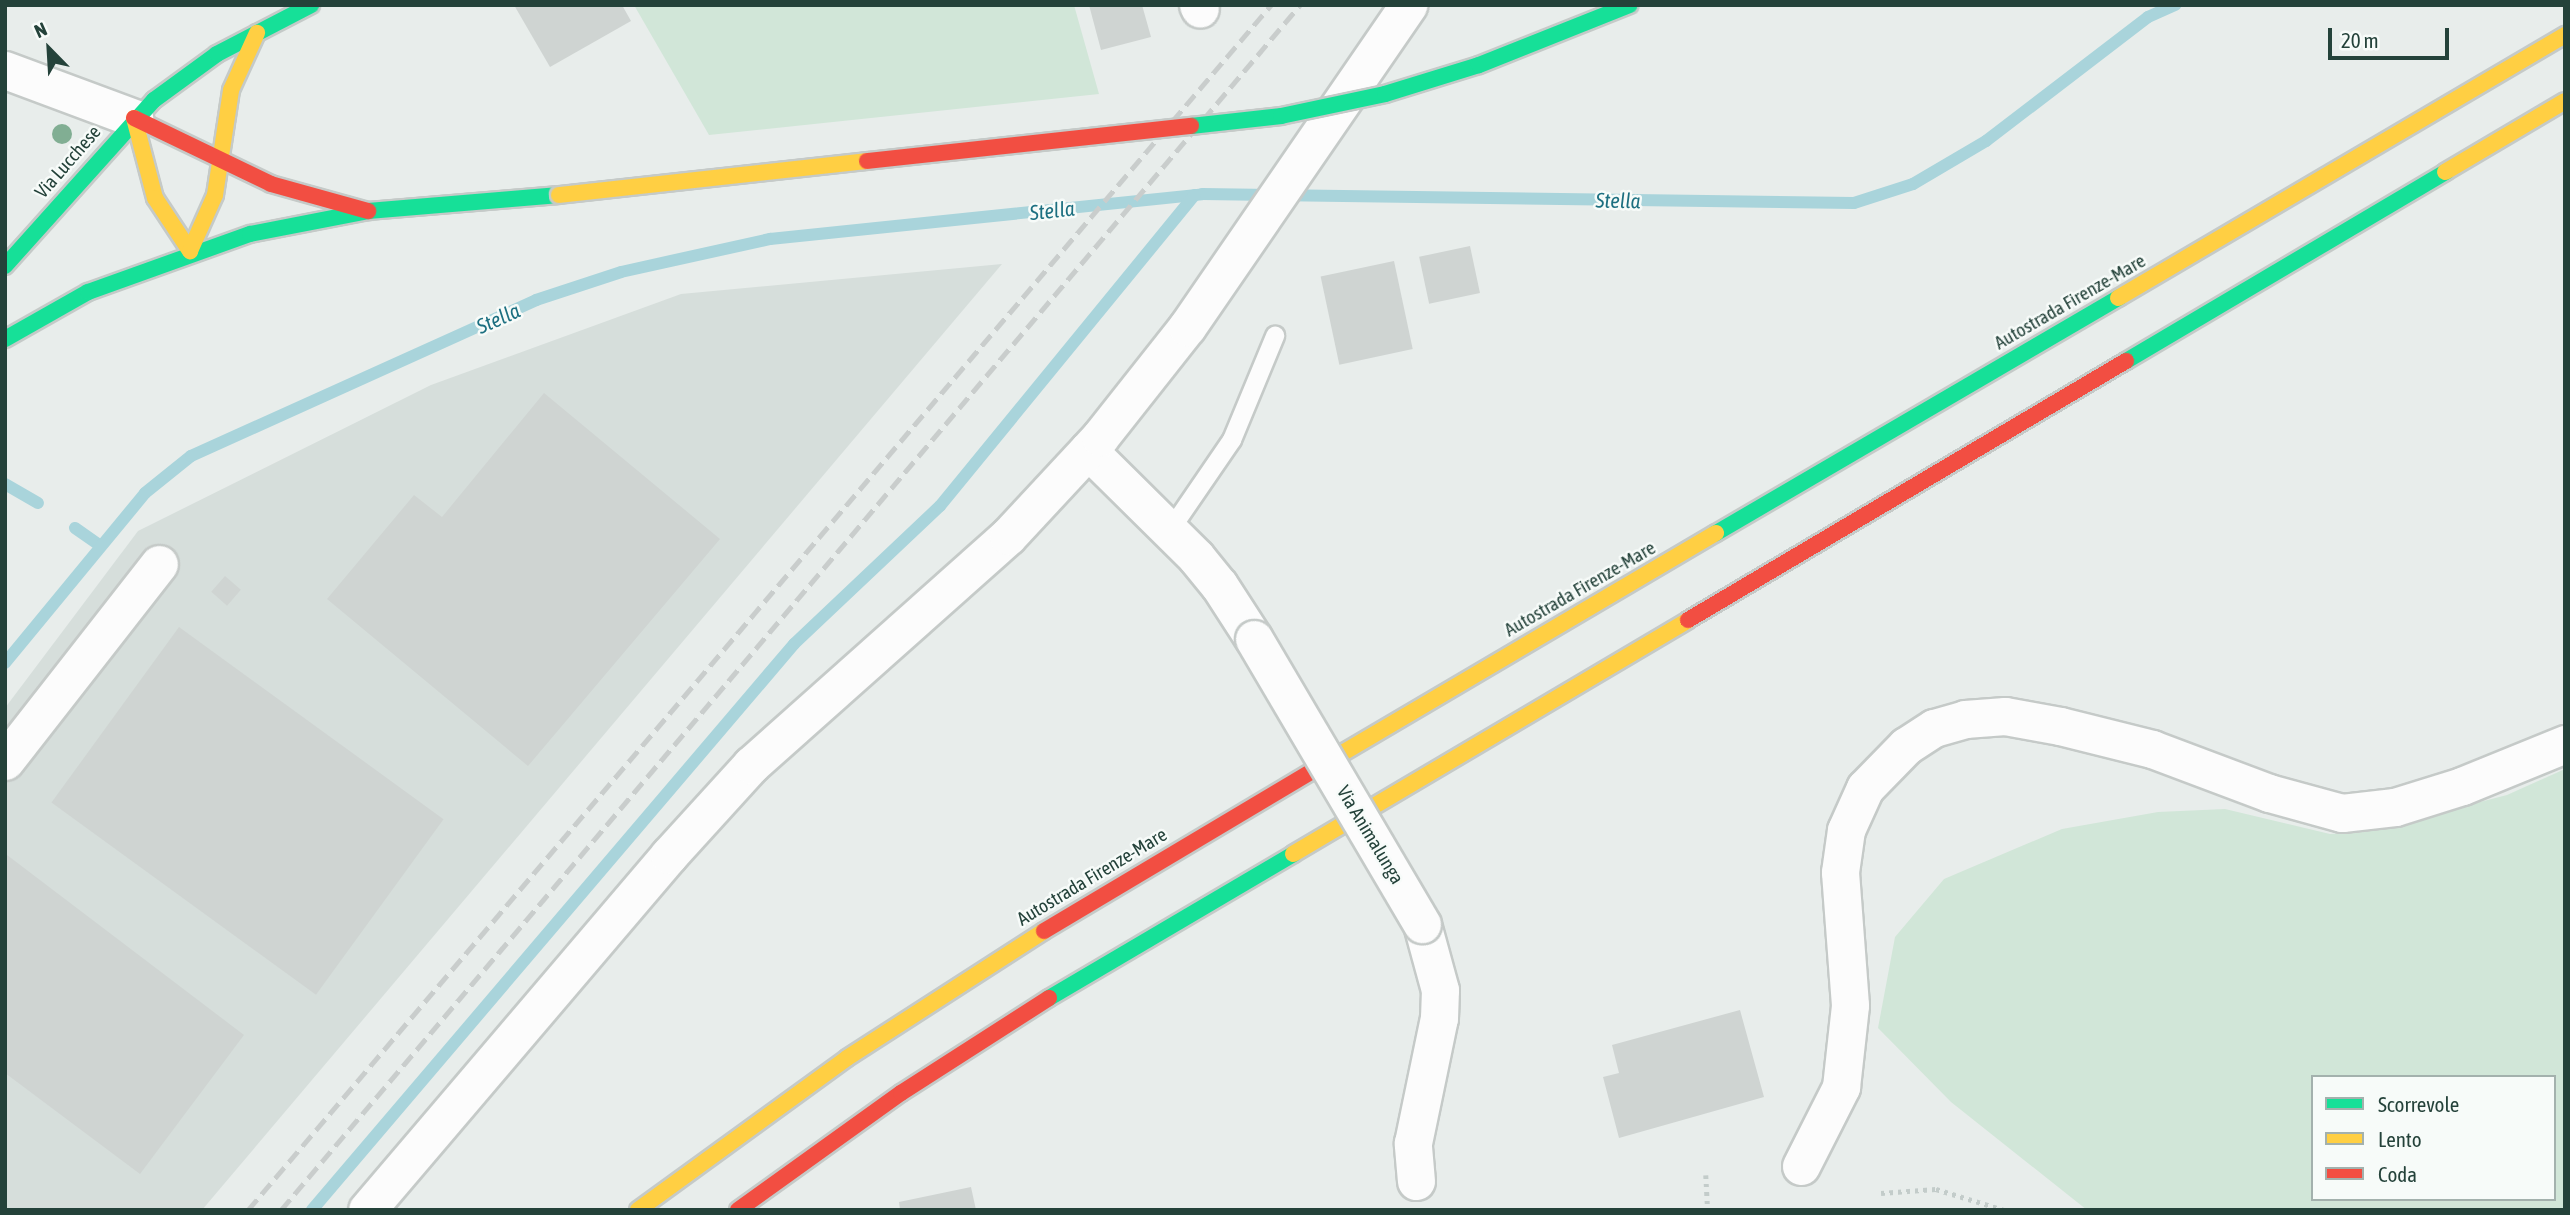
<!DOCTYPE html>
<style>
body{margin:0}
#map{position:relative;width:2570px;height:1215px;overflow:hidden;background:#e8edeb;font-family:"Asap Condensed",sans-serif}
div>[style]{position:absolute}
[style*='--x']{left:calc(var(--x)*1px);top:calc(var(--y)*1px);width:calc(var(--w)*1px);rotate:calc(var(--a)*1deg)}
.built>*{inset:0;background:#d6dedb}
.green>*{inset:0;background:#d1e6d8}
.stream>*{height:12px;margin:-6px;padding:0 6px;transform-origin:6px;border-radius:6px;background:#a9d4db}
.building>*{inset:0;background:#cfd4d2;transform-origin:0 0}
.path>*{height:4.5px;margin-top:-2.25px;transform-origin:0;background:repeating-linear-gradient(90deg,#c3ccca 0 3.5px,transparent 0 8.5px)}
.roads{filter:drop-shadow(2px 0 #c5cac8) drop-shadow(-2px 0 #c5cac8) drop-shadow(0 2px #c5cac8) drop-shadow(0 -2px #c5cac8)}
.lane>*{height:18px;margin:-9px;padding:0 9px;transform-origin:9px;border-radius:9px;background:#fcfcfc}
.street>*{height:37px;margin:-18.5px;padding:0 18.5px;transform-origin:18.5px;border-radius:18.5px;background:#fcfcfc}
.fast>*{height:16px;margin:-8px;padding:0 8px;transform-origin:8px;border-radius:8px;background:#16e098}
.slow>*{height:16px;margin:-8px;padding:0 8px;transform-origin:8px;border-radius:8px;background:#ffcf43}
.jam>*{height:16px;margin:-8px;padding:0 8px;transform-origin:8px;border-radius:8px;background:#f24e42}
.rail>*{height:5px;margin-top:-2.5px;transform-origin:0;background:repeating-linear-gradient(90deg,#c9cdcc 0 14px,transparent 0 21px)}
.bridges{filter:drop-shadow(2px 0 #c5cac8) drop-shadow(-2px 0 #c5cac8) drop-shadow(0 2px #c5cac8) drop-shadow(0 -2px #c5cac8)}
.street-bridge>*{height:37px;margin:-18.5px;padding:0 18.5px;transform-origin:18.5px;border-radius:18.5px;background:#fcfcfc}
.fast-bridge>*{height:16px;margin:-8px;padding:0 8px;transform-origin:8px;border-radius:8px;background:#16e098}
.slow-bridge>*{height:16px;margin:-8px;padding:0 8px;transform-origin:8px;border-radius:8px;background:#ffcf43}
.jam-bridge>*{height:16px;margin:-8px;padding:0 8px;transform-origin:8px;border-radius:8px;background:#f24e42}
.trees>*{width:20px;height:20px;margin:-10px;border-radius:50%;background:#81ae93}
span{translate:-50% -50%;white-space:nowrap;text-align:center;line-height:1.15;-webkit-text-stroke:5px #f7fbf9;paint-order:stroke}
.street-label{font-size:19px;color:#24423a}
.water-label{font-size:21px;color:#1c6f80;font-style:italic}
.frame{position:absolute;inset:0;border:7px solid #24423a;pointer-events:none}
.legend{position:absolute;left:2311px;top:1075px;width:245px;height:126px;box-sizing:border-box;background:#f7fbf9;border:2px solid #a3b1ad;margin:0;padding:9px 12px;list-style:none;font-size:21px;color:#24423a}
.legend li{display:flex;align-items:center;gap:14px;height:35px}
.legend b{width:35px;border:2px solid #a3b1ad}
.north{position:absolute;left:14px;top:14px;width:70px;height:70px;-webkit-text-stroke:5px #f7fbf9;paint-order:stroke;rotate:336deg;font-size:19px;font-weight:700;line-height:28px;text-align:center;color:#24423a}
.north::after{content:'';display:block;margin:auto;width:24px;height:32px;background:#24423a;clip-path:polygon(50% 0,100% 100%,50% 72%,0 100%)}
.scale{position:absolute;left:2328px;top:28px;width:121px;height:32px;box-sizing:border-box;border:4px solid #24423a;border-top:0;padding-left:9px;font-size:21px;line-height:24px;white-space:nowrap;color:#24423a;-webkit-text-stroke:5px #f7fbf9;paint-order:stroke}
</style>
<div id="map">
<div class="built">
<div style="clip-path:polygon(1002px 264px,202px 1210px,5px 1210px,5px 708px,138px 531px,431px 385px,681px 294px)"></div>
</div>
<div class="green">
<div style="clip-path:polygon(634px 5px,1074px 5px,1099px 94px,709px 135px)"></div>
<div style="clip-path:polygon(evenodd,2565px 769px,2565px 1210px,2087px 1210px,1951px 1102px,1878px 1028px,1895px 937px,1944px 879px,2062px 829px,2158px 812px,2225px 809px,2330px 834px,2364px 832px,2507px 795px,2565px 769px,2313px 1077px,2554px 1077px,2554px 1199px,2313px 1199px,2313px 1077px)"></div>
</div>
<div class="stream">
<div style="--x:5;--y:484;--w:38;--a:30"></div>
<div style="--x:75;--y:528;--w:29;--a:35"></div>
<div style="--x:5;--y:663;--w:220;--a:-50.5"></div>
<div style="--x:145;--y:493;--w:59;--a:-38.8"></div>
<div style="--x:191;--y:456;--w:379;--a:-24.3"></div>
<div style="--x:536;--y:300;--w:89;--a:-18.2"></div>
<div style="--x:621;--y:272;--w:153;--a:-12.5"></div>
<div style="--x:770;--y:239;--w:434;--a:-5.9"></div>
<div style="--x:1202;--y:194;--w:652;--a:0.79"></div>
<div style="--x:1854;--y:203;--w:62;--a:-17.9"></div>
<div style="--x:1913;--y:184;--w:85;--a:-30.5"></div>
<div style="--x:1986;--y:141;--w:204;--a:-37.4"></div>
<div style="--x:2148;--y:17;--w:30;--a:-24"></div>
<div style="--x:312;--y:1210;--w:743;--a:-49.58"></div>
<div style="--x:794;--y:644;--w:201;--a:-43.4"></div>
<div style="--x:940;--y:506;--w:402;--a:-50.7"></div>
</div>
<div class="building">
<div style="clip-path:polygon(514px 5px,622px 5px,631px 21px,550px 67px)"></div>
<div style="clip-path:polygon(1089px 5px,1142px 5px,1151px 37px,1101px 50px)"></div>
<div style="left:1470px;top:246px;width:48px;height:52px;rotate:78deg"></div>
<div style="left:1394px;top:261px;width:90px;height:75px;rotate:78deg"></div>
<div style="clip-path:polygon(544px 393px,720px 539px,528px 766px,327px 599px,414px 495px,442px 517px)"></div>
<div style="left:225px;top:576px;width:21px;height:21px;rotate:41deg"></div>
<div style="left:179px;top:627px;width:327px;height:217px;rotate:36deg"></div>
<div style="clip-path:polygon(7px 855px,244px 1035px,140px 1174px,5px 1073px)"></div>
<div style="clip-path:polygon(1740px 1010px,1764px 1097px,1619px 1138px,1603px 1077px,1619px 1073px,1612px 1045px)"></div>
<div style="clip-path:polygon(971px 1187px,976px 1210px,900px 1210px,899px 1202px)"></div>
</div>
<div class="path">
<div style="--x:1706;--y:1175;--w:35;--a:87"></div>
<div style="--x:1881;--y:1193;--w:55;--a:-4.2"></div>
<div style="--x:1936;--y:1189;--w:71;--a:17.2"></div>
</div>
<div class="roads">
<div class="lane">
<div style="--x:1171;--y:529;--w:108;--a:-55.6"></div>
<div style="--x:1232;--y:440;--w:113;--a:-67.5"></div>
</div>
<div class="street">
<div style="--x:1198;--y:5;--w:4;--a:63"></div>
<div style="--x:5;--y:70;--w:138;--a:20.4"></div>
<div style="--x:1088;--y:450;--w:152;--a:44.7"></div>
<div style="--x:1196;--y:557;--w:36;--a:51"></div>
<div style="--x:1219;--y:585;--w:64;--a:57.1"></div>
<div style="--x:5;--y:761;--w:250;--a:-52"></div>
<div style="--x:1801;--y:1166;--w:89;--a:-63.1"></div>
<div style="--x:1841;--y:1087;--w:82;--a:-83.7"></div>
<div style="--x:1850;--y:1005;--w:133;--a:-94.3"></div>
<div style="--x:1840;--y:872;--w:42;--a:-81.9"></div>
<div style="--x:1846;--y:830;--w:46;--a:-65.7"></div>
<div style="--x:1865;--y:788;--w:59;--a:-45.7"></div>
<div style="--x:1906;--y:746;--w:33;--a:-33"></div>
<div style="--x:1934;--y:728;--w:32;--a:-16"></div>
<div style="--x:1965;--y:719;--w:40;--a:-4.3"></div>
<div style="--x:2005;--y:716;--w:56;--a:10.3"></div>
<div style="--x:2060;--y:726;--w:95;--a:14"></div>
<div style="--x:2152;--y:749;--w:125;--a:20.6"></div>
<div style="--x:2269;--y:793;--w:76;--a:15.3"></div>
<div style="--x:2342;--y:813;--w:53;--a:-6.5"></div>
<div style="--x:2395;--y:807;--w:70;--a:-17.4"></div>
<div style="--x:2462;--y:786;--w:111;--a:-22.2"></div>
<div style="--x:1416;--y:1181;--w:38;--a:-95"></div>
<div style="--x:1413;--y:1143;--w:128;--a:-78.3"></div>
<div style="--x:1439;--y:1018;--w:28;--a:-88"></div>
<div style="--x:1440;--y:990;--w:68;--a:-105.3"></div>
<div style="--x:367;--y:1210;--w:466;--a:-49.6"></div>
<div style="--x:669;--y:855;--w:122;--a:-47.7"></div>
<div style="--x:751;--y:765;--w:344;--a:-41.7"></div>
<div style="--x:1008;--y:536;--w:135;--a:-47.1"></div>
<div style="--x:1100;--y:437;--w:140;--a:-51.7"></div>
<div style="--x:1187;--y:327;--w:391;--a:-55.5"></div>
</div>
<div class="fast">
<div style="--x:5;--y:266;--w:223;--a:-48.1"></div>
<div style="--x:154;--y:100;--w:78;--a:-36.1"></div>
<div style="--x:217;--y:54;--w:106;--a:-27.5"></div>
<div style="--x:5;--y:339;--w:95;--a:-29.5"></div>
<div style="--x:88;--y:292;--w:172;--a:-19.7"></div>
<div style="--x:250;--y:234;--w:120;--a:-11"></div>
<div style="--x:368;--y:211;--w:192;--a:-4.8"></div>
<div style="--x:2126;--y:361;--w:371;--a:-30.6"></div>
<div style="--x:1716;--y:533;--w:466;--a:-30.3"></div>
<div style="--x:1049;--y:998;--w:283;--a:-30.5"></div>
</div>
<div class="slow">
<div style="--x:134;--y:118;--w:83;--a:75.3"></div>
<div style="--x:155;--y:198;--w:64;--a:56.6"></div>
<div style="--x:190;--y:251;--w:61;--a:-65.9"></div>
<div style="--x:215;--y:195;--w:106;--a:-81.3"></div>
<div style="--x:231;--y:90;--w:63;--a:-65.5"></div>
<div style="--x:2445;--y:172;--w:139;--a:-30.6"></div>
<div style="--x:2118;--y:298;--w:519;--a:-30.47"></div>
<div style="--x:1312;--y:771;--w:469;--a:-30.5"></div>
<div style="--x:1293;--y:854;--w:459;--a:-30.6"></div>
<div style="--x:638;--y:1210;--w:258;--a:-36"></div>
<div style="--x:847;--y:1058;--w:234;--a:-32.8"></div>
</div>
<div class="jam">
<div style="--x:134;--y:118;--w:152;--a:25.7"></div>
<div style="--x:271;--y:184;--w:101;--a:15.6"></div>
<div style="--x:1688;--y:620;--w:509;--a:-30.6"></div>
<div style="--x:1044;--y:931;--w:312;--a:-30.8"></div>
<div style="--x:738;--y:1210;--w:201;--a:-35.7"></div>
<div style="--x:901;--y:1093;--w:176;--a:-32.7"></div>
</div>
</div>
<div class="rail">
<div style="--x:248;--y:1210;--w:1581;--a:-49.67"></div>
<div style="--x:281;--y:1210;--w:1578;--a:-49.78"></div>
</div>
<div class="bridges">
<div class="street-bridge">
<div style="--x:1254;--y:639;--w:331;--a:59.5"></div>
</div>
<div class="fast-bridge">
<div style="--x:1191;--y:126;--w:91;--a:-6.3"></div>
<div style="--x:1281;--y:116;--w:106;--a:-11.9"></div>
<div style="--x:1385;--y:94;--w:98;--a:-17.1"></div>
<div style="--x:1479;--y:65;--w:162;--a:-21.7"></div>
</div>
<div class="slow-bridge">
<div style="--x:559;--y:195;--w:310;--a:-6.3"></div>
</div>
<div class="jam-bridge">
<div style="--x:867;--y:161;--w:326;--a:-6.2"></div>
</div>
</div>
<div class="trees">
<div style="left:62px;top:134px"></div>
</div>
<div class="street-label">
<span style="left:68px;top:162px;rotate:-49deg">Via Lucchese</span>
<span style="left:2070px;top:302px;rotate:-30deg">Autostrada Firenze-Mare</span>
<span style="left:1580px;top:589px;rotate:-30deg">Autostrada Firenze-Mare</span>
<span style="left:1370px;top:835px;rotate:59deg">Via Animalunga</span>
<span style="left:1092px;top:877px;rotate:-31deg">Autostrada Firenze-Mare</span>
</div>
<div class="water-label">
<span style="left:1618px;top:200px;rotate:1deg">Stella</span>
<span style="left:1052px;top:210px;rotate:-6deg">Stella</span>
<span style="left:498px;top:318px;rotate:-24deg">Stella</span>
</div>
<div class="frame"></div>
<ul class="legend">
<li><b style="height:9px;background:#16e098"></b>Scorrevole</li>
<li><b style="height:9px;background:#ffcf43"></b>Lento</li>
<li><b style="height:9px;background:#f24e42"></b>Coda</li>
</ul>
<div class="north">N</div>
<div class="scale">20 m</div>
</div>
